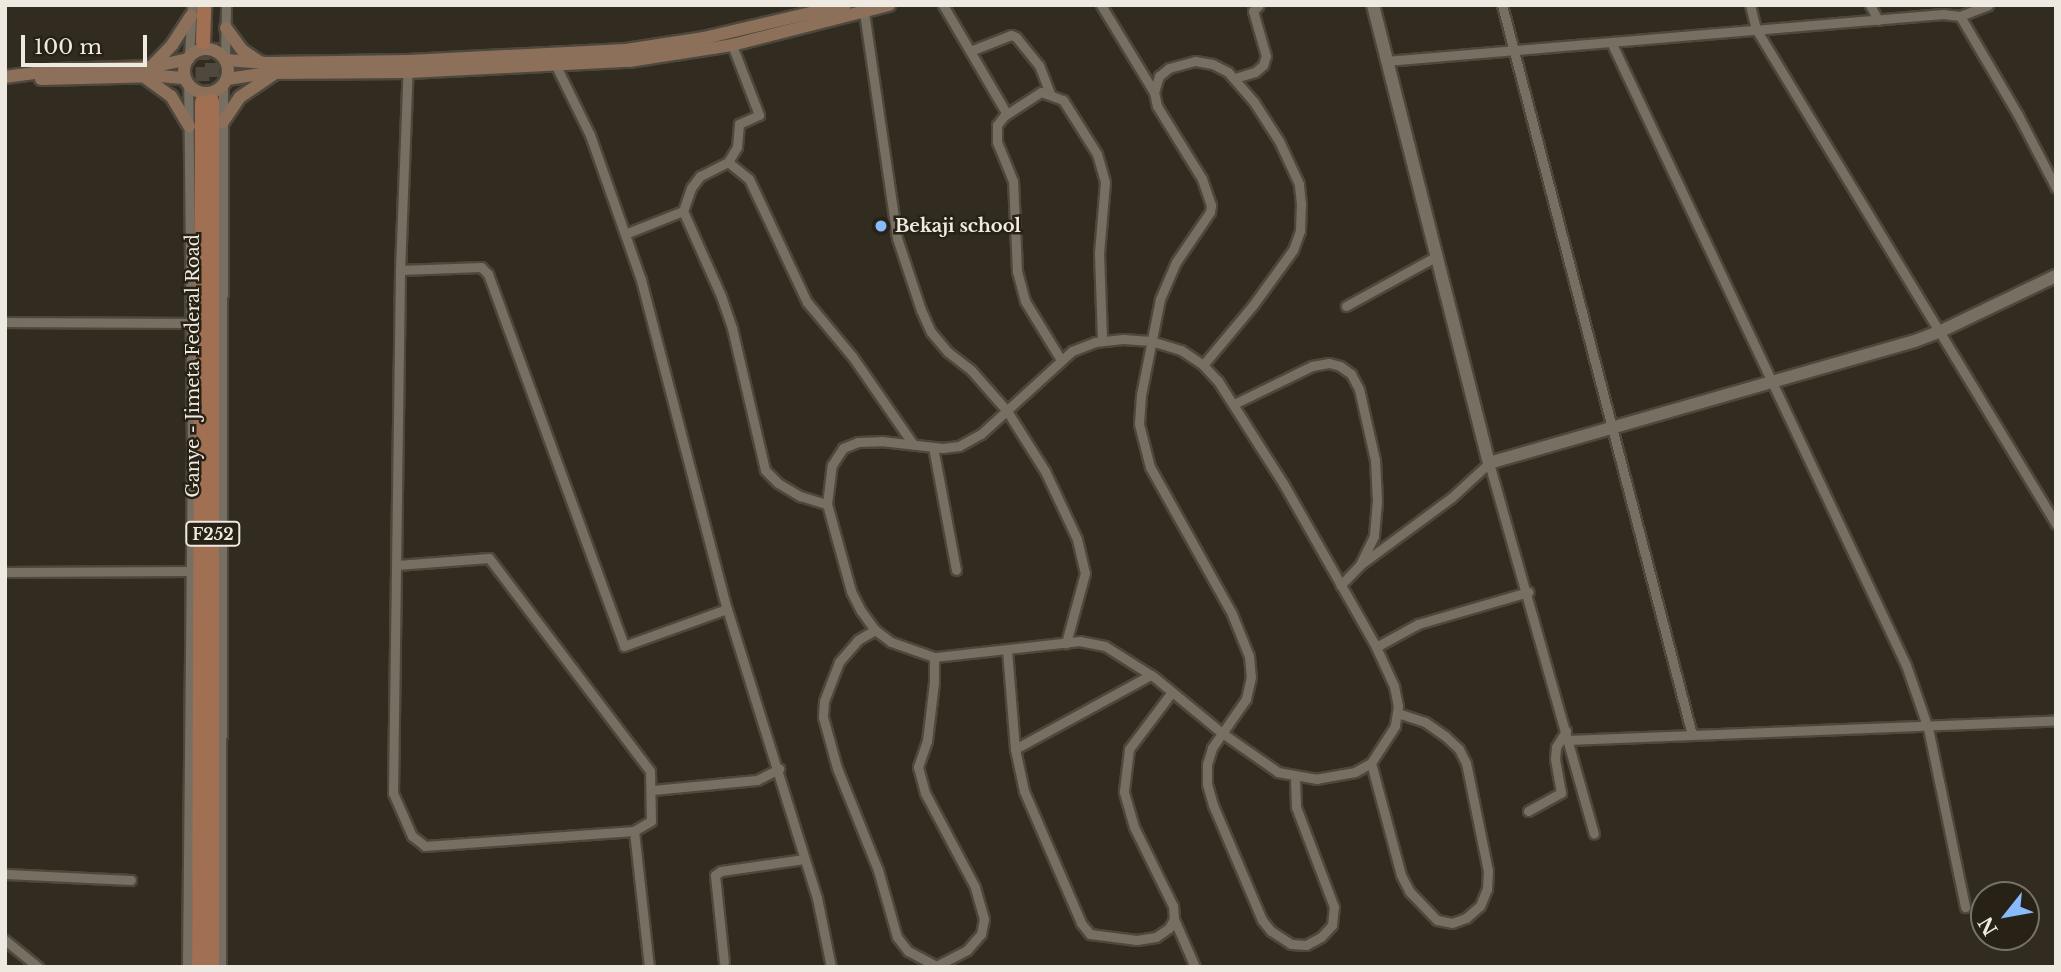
<!DOCTYPE html>
<style>
body{margin:0}
#map{position:relative;width:2061px;height:972px;overflow:hidden;background:#322c20;font-family:"Libre Baskerville",serif}
div>[style]{position:absolute}
[style*='--x']{left:calc(var(--x)*1px);top:calc(var(--y)*1px);width:calc(var(--w)*1px);rotate:calc(var(--a)*1deg)}
.primary-tunnel>*{height:14px;margin-top:-7px;transform-origin:0;background:repeating-linear-gradient(90deg,#4e483d 0 14px,transparent 0 21px)}
.roads{filter:drop-shadow(2px 0 #4d473d) drop-shadow(-2px 0 #4d473d) drop-shadow(0 2px #4d473d) drop-shadow(0 -2px #4d473d)}
.minor>*{height:9px;margin:-4.5px;padding:0 4.5px;transform-origin:4.5px;border-radius:4.5px;background:#776f62}
.tertiary>*{height:12px;margin:-6px;padding:0 6px;transform-origin:6px;border-radius:6px;background:#776f62}
.secondary>*{height:12px;margin:-6px;padding:0 6px;transform-origin:6px;border-radius:6px;background:#8c705a}
.secondary>.ring{margin:-6px;padding:0;box-sizing:content-box;background:none;border:12px solid #8c705a;border-radius:50%}
.primary>*{height:14px;margin:-7px;padding:0 7px;transform-origin:7px;border-radius:7px;background:#a17052}
.dots>*{width:19px;height:19px;translate:-50% -50%;box-sizing:border-box;border:4px solid #282216;border-radius:50%}
span{translate:-50% -50%;white-space:nowrap;text-align:center;line-height:1.15;-webkit-text-stroke:5px #282216;paint-order:stroke}
.shield-label span{padding:2px 5px;background:#282216;border:2px solid;border-radius:5px;-webkit-text-stroke-width:0}
.shield-label{font-size:16px;color:#eeeae2;font-weight:700}
.poi-label{font-size:18px;color:#eeeae2;font-weight:700}
.left{translate:0 -50%;text-align:left}
.street-label{font-size:18px;color:#eeeae2}
.frame{position:absolute;inset:0;border:7px solid #eeeae2;pointer-events:none}
.north{position:absolute;left:1970px;top:881px;width:70px;height:70px;box-sizing:border-box;background:#282216;border:2px solid #777268;border-radius:50%;rotate:239deg;font-size:19px;font-weight:700;line-height:28px;text-align:center;color:#eeeae2}
.north::after{content:'';display:block;margin:auto;width:24px;height:32px;background:#88bbfc;clip-path:polygon(50% 0,100% 100%,50% 72%,0 100%)}
.scale{position:absolute;left:21px;top:35px;width:126px;height:32px;box-sizing:border-box;border:4px solid #eeeae2;border-top:0;padding-left:9px;font-size:21px;line-height:24px;white-space:nowrap;color:#eeeae2;-webkit-text-stroke:5px #282216;paint-order:stroke}
</style>
<div id="map">
<div class="primary-tunnel">
<div style="--x:212;--y:42;--w:59;--a:90"></div>
<div style="--x:202;--y:102;--w:51;--a:-88.9"></div>
</div>
<div class="roads">
<div class="minor">
<div style="--x:863;--y:5;--w:235;--a:81.7"></div>
<div style="--x:897;--y:238;--w:76;--a:71.6"></div>
<div style="--x:921;--y:310;--w:24;--a:66"></div>
<div style="--x:931;--y:332;--w:26;--a:50"></div>
<div style="--x:948;--y:352;--w:29;--a:38"></div>
<div style="--x:971;--y:370;--w:55;--a:48.7"></div>
<div style="--x:1007;--y:411;--w:71;--a:57.7"></div>
<div style="--x:1045;--y:471;--w:75;--a:64.8"></div>
<div style="--x:1077;--y:539;--w:35;--a:77"></div>
<div style="--x:1085;--y:573;--w:73;--a:105.2"></div>
<div style="--x:943;--y:5;--w:126;--a:59.6"></div>
<div style="--x:1101;--y:5;--w:102;--a:58.7"></div>
<div style="--x:1502;--y:5;--w:754;--a:75.41"></div>
<div style="--x:1750;--y:5;--w:25;--a:76"></div>
<div style="--x:1756;--y:29;--w:579;--a:58.78"></div>
<div style="--x:1870;--y:5;--w:17;--a:62"></div>
<div style="--x:1960;--y:16;--w:115;--a:59.6"></div>
<div style="--x:2018;--y:115;--w:82;--a:62.5"></div>
<div style="--x:1612;--y:44;--w:687;--a:64.67"></div>
<div style="--x:1906;--y:665;--w:67;--a:70.8"></div>
<div style="--x:1928;--y:728;--w:183;--a:78.3"></div>
<div style="--x:732;--y:45;--w:75;--a:68.9"></div>
<div style="--x:759;--y:115;--w:22;--a:156"></div>
<div style="--x:739;--y:124;--w:23;--a:95"></div>
<div style="--x:737;--y:147;--w:17;--a:121"></div>
<div style="--x:728;--y:162;--w:31;--a:153"></div>
<div style="--x:700;--y:176;--w:15;--a:127"></div>
<div style="--x:691;--y:188;--w:24;--a:109"></div>
<div style="--x:683;--y:211;--w:93;--a:65.9"></div>
<div style="--x:721;--y:296;--w:34;--a:71"></div>
<div style="--x:732;--y:328;--w:146;--a:76.9"></div>
<div style="--x:765;--y:470;--w:18;--a:45"></div>
<div style="--x:778;--y:483;--w:26;--a:31"></div>
<div style="--x:800;--y:496;--w:28;--a:17"></div>
<div style="--x:970;--y:51;--w:44;--a:-21.3"></div>
<div style="--x:1011;--y:35;--w:5;--a:22"></div>
<div style="--x:1016;--y:37;--w:36;--a:51"></div>
<div style="--x:1039;--y:65;--w:31;--a:69"></div>
<div style="--x:189;--y:56;--w:51;--a:-86.6"></div>
<div style="--x:225;--y:59;--w:54;--a:-88.9"></div>
<div style="--x:1386;--y:61;--w:559;--a:-4.82"></div>
<div style="--x:1943;--y:14;--w:17;--a:7"></div>
<div style="--x:1960;--y:16;--w:30;--a:-21"></div>
<div style="--x:556;--y:66;--w:77;--a:63.8"></div>
<div style="--x:590;--y:135;--w:154;--a:70.6"></div>
<div style="--x:641;--y:280;--w:340;--a:75.4"></div>
<div style="--x:727;--y:609;--w:303;--a:72.7"></div>
<div style="--x:817;--y:898;--w:70;--a:78.5"></div>
<div style="--x:1235;--y:78;--w:21;--a:-17"></div>
<div style="--x:1255;--y:72;--w:11;--a:-41"></div>
<div style="--x:1263;--y:65;--w:9;--a:-72"></div>
<div style="--x:1266;--y:56;--w:47;--a:-106.1"></div>
<div style="--x:1253;--y:11;--w:8;--a:-45"></div>
<div style="--x:728;--y:162;--w:27;--a:39"></div>
<div style="--x:749;--y:179;--w:136;--a:64.8"></div>
<div style="--x:807;--y:302;--w:70;--a:50.2"></div>
<div style="--x:852;--y:356;--w:107;--a:55.3"></div>
<div style="--x:625;--y:234;--w:62;--a:-21.6"></div>
<div style="--x:400;--y:270;--w:81;--a:-2.1"></div>
<div style="--x:481;--y:267;--w:10;--a:45"></div>
<div style="--x:488;--y:274;--w:396;--a:69.9"></div>
<div style="--x:624;--y:646;--w:109;--a:-19.8"></div>
<div style="--x:1346;--y:306;--w:104;--a:-28.8"></div>
<div style="--x:5;--y:322;--w:185;--a:0.3"></div>
<div style="--x:1123;--y:339;--w:28;--a:4"></div>
<div style="--x:1151;--y:341;--w:31;--a:17"></div>
<div style="--x:1181;--y:350;--w:27;--a:34"></div>
<div style="--x:1203;--y:365;--w:22;--a:47"></div>
<div style="--x:1218;--y:381;--w:121;--a:57.5"></div>
<div style="--x:1283;--y:483;--w:189;--a:60.4"></div>
<div style="--x:1376;--y:647;--w:43;--a:65.2"></div>
<div style="--x:1394;--y:686;--w:20;--a:79"></div>
<div style="--x:1398;--y:706;--w:20;--a:99"></div>
<div style="--x:1395;--y:726;--w:44;--a:123"></div>
<div style="--x:1371;--y:763;--w:18;--a:151"></div>
<div style="--x:1355;--y:772;--w:39;--a:170"></div>
<div style="--x:1317;--y:779;--w:40;--a:-170"></div>
<div style="--x:1278;--y:772;--w:68;--a:-145.1"></div>
<div style="--x:1222;--y:733;--w:88;--a:-140.5"></div>
<div style="--x:1154;--y:677;--w:58;--a:-147.7"></div>
<div style="--x:1105;--y:646;--w:25;--a:-169"></div>
<div style="--x:1080;--y:641;--w:147;--a:173.7"></div>
<div style="--x:934;--y:657;--w:46;--a:-160.8"></div>
<div style="--x:891;--y:642;--w:20;--a:-143"></div>
<div style="--x:875;--y:630;--w:24;--a:-126"></div>
<div style="--x:861;--y:611;--w:22;--a:-117"></div>
<div style="--x:851;--y:591;--w:90;--a:-105.4"></div>
<div style="--x:827;--y:504;--w:39;--a:-83"></div>
<div style="--x:832;--y:465;--w:20;--a:-57"></div>
<div style="--x:843;--y:448;--w:16;--a:-22"></div>
<div style="--x:858;--y:442;--w:23;--a:-2"></div>
<div style="--x:881;--y:441;--w:62;--a:6.4"></div>
<div style="--x:943;--y:448;--w:16;--a:-7"></div>
<div style="--x:959;--y:446;--w:25;--a:-29"></div>
<div style="--x:981;--y:434;--w:123;--a:-42.4"></div>
<div style="--x:1072;--y:351;--w:25;--a:-21"></div>
<div style="--x:1095;--y:342;--w:28;--a:-6"></div>
<div style="--x:1061;--y:360;--w:69;--a:-121.4"></div>
<div style="--x:1025;--y:301;--w:31;--a:-105"></div>
<div style="--x:1017;--y:271;--w:90;--a:-92.5"></div>
<div style="--x:1013;--y:181;--w:42;--a:-112.3"></div>
<div style="--x:997;--y:142;--w:17;--a:-90"></div>
<div style="--x:997;--y:125;--w:11;--a:-52"></div>
<div style="--x:1004;--y:116;--w:44;--a:-33"></div>
<div style="--x:1041;--y:92;--w:23;--a:20"></div>
<div style="--x:1063;--y:100;--w:64;--a:57.8"></div>
<div style="--x:1097;--y:154;--w:29;--a:74"></div>
<div style="--x:1105;--y:182;--w:71;--a:94.8"></div>
<div style="--x:1099;--y:253;--w:88;--a:88"></div>
<div style="--x:1203;--y:365;--w:78;--a:-50.2"></div>
<div style="--x:1253;--y:305;--w:68;--a:-54"></div>
<div style="--x:1293;--y:250;--w:20;--a:-70"></div>
<div style="--x:1300;--y:231;--w:27;--a:-88"></div>
<div style="--x:1301;--y:204;--w:20;--a:-96"></div>
<div style="--x:1299;--y:184;--w:47;--a:-114.9"></div>
<div style="--x:1279;--y:141;--w:46;--a:-122.7"></div>
<div style="--x:1254;--y:102;--w:40;--a:-131"></div>
<div style="--x:1228;--y:72;--w:18;--a:-153"></div>
<div style="--x:1212;--y:64;--w:17;--a:-170"></div>
<div style="--x:1195;--y:61;--w:27;--a:165"></div>
<div style="--x:1169;--y:68;--w:13;--a:141"></div>
<div style="--x:1159;--y:76;--w:17;--a:107"></div>
<div style="--x:1154;--y:92;--w:14;--a:78"></div>
<div style="--x:1157;--y:106;--w:86;--a:58.3"></div>
<div style="--x:1202;--y:179;--w:28;--a:71"></div>
<div style="--x:1211;--y:205;--w:7;--a:98"></div>
<div style="--x:1210;--y:212;--w:60;--a:124.2"></div>
<div style="--x:1176;--y:262;--w:40;--a:113.4"></div>
<div style="--x:1160;--y:299;--w:98;--a:101.2"></div>
<div style="--x:1141;--y:395;--w:29;--a:94"></div>
<div style="--x:1139;--y:424;--w:44;--a:75.7"></div>
<div style="--x:1150;--y:467;--w:168;--a:60.8"></div>
<div style="--x:1232;--y:614;--w:45;--a:68"></div>
<div style="--x:1249;--y:656;--w:21;--a:85"></div>
<div style="--x:1251;--y:677;--w:23;--a:103"></div>
<div style="--x:1246;--y:699;--w:60;--a:124.8"></div>
<div style="--x:1212;--y:748;--w:17;--a:107"></div>
<div style="--x:1207;--y:764;--w:20;--a:90"></div>
<div style="--x:1207;--y:784;--w:22;--a:74"></div>
<div style="--x:1213;--y:805;--w:125;--a:66.9"></div>
<div style="--x:1262;--y:920;--w:14;--a:51"></div>
<div style="--x:1271;--y:931;--w:24;--a:33"></div>
<div style="--x:1291;--y:944;--w:15;--a:4"></div>
<div style="--x:1306;--y:945;--w:17;--a:-28"></div>
<div style="--x:1321;--y:937;--w:16;--a:-47"></div>
<div style="--x:1332;--y:925;--w:18;--a:-84"></div>
<div style="--x:1334;--y:907;--w:107;--a:-110.8"></div>
<div style="--x:1296;--y:807;--w:31;--a:-92"></div>
<div style="--x:1234;--y:404;--w:87;--a:-26"></div>
<div style="--x:1312;--y:366;--w:17;--a:-10"></div>
<div style="--x:1329;--y:363;--w:11;--a:15"></div>
<div style="--x:1340;--y:366;--w:14;--a:36"></div>
<div style="--x:1351;--y:374;--w:17;--a:62"></div>
<div style="--x:1359;--y:389;--w:73;--a:77.3"></div>
<div style="--x:1375;--y:460;--w:41;--a:87.2"></div>
<div style="--x:1377;--y:501;--w:35;--a:95"></div>
<div style="--x:1374;--y:536;--w:32;--a:116"></div>
<div style="--x:1360;--y:565;--w:28;--a:134"></div>
<div style="--x:933;--y:447;--w:125;--a:79.4"></div>
<div style="--x:397;--y:565;--w:92;--a:-4.4"></div>
<div style="--x:489;--y:558;--w:267;--a:52.9"></div>
<div style="--x:650;--y:771;--w:50;--a:88.9"></div>
<div style="--x:651;--y:821;--w:20;--a:150"></div>
<div style="--x:634;--y:831;--w:210;--a:175.9"></div>
<div style="--x:425;--y:846;--w:16;--a:-142"></div>
<div style="--x:412;--y:836;--w:47;--a:-113.8"></div>
<div style="--x:393;--y:793;--w:523;--a:-89.23"></div>
<div style="--x:400;--y:270;--w:204;--a:-87.8"></div>
<div style="--x:1360;--y:565;--w:113;--a:-36.4"></div>
<div style="--x:1451;--y:498;--w:52;--a:-42.6"></div>
<div style="--x:1489;--y:463;--w:385;--a:74.2"></div>
<div style="--x:5;--y:572;--w:185;--a:-0.3"></div>
<div style="--x:875;--y:630;--w:20;--a:150"></div>
<div style="--x:858;--y:640;--w:29;--a:131"></div>
<div style="--x:839;--y:662;--w:42;--a:111"></div>
<div style="--x:824;--y:701;--w:16;--a:94"></div>
<div style="--x:823;--y:717;--w:53;--a:74.6"></div>
<div style="--x:837;--y:768;--w:110;--a:68.1"></div>
<div style="--x:878;--y:870;--w:70;--a:74.2"></div>
<div style="--x:897;--y:937;--w:18;--a:52"></div>
<div style="--x:908;--y:951;--w:32;--a:28"></div>
<div style="--x:936;--y:966;--w:35;--a:-27"></div>
<div style="--x:967;--y:950;--w:21;--a:-49"></div>
<div style="--x:981;--y:934;--w:15;--a:-79"></div>
<div style="--x:984;--y:919;--w:33;--a:-106"></div>
<div style="--x:975;--y:887;--w:106;--a:-118"></div>
<div style="--x:925;--y:793;--w:27;--a:-105"></div>
<div style="--x:918;--y:767;--w:28;--a:-71"></div>
<div style="--x:927;--y:741;--w:59;--a:-83.2"></div>
<div style="--x:934;--y:682;--w:25;--a:-90"></div>
<div style="--x:1376;--y:647;--w:48;--a:-28.7"></div>
<div style="--x:1418;--y:624;--w:115;--a:-16.2"></div>
<div style="--x:1007;--y:650;--w:99;--a:85.4"></div>
<div style="--x:1015;--y:749;--w:43;--a:77.9"></div>
<div style="--x:1024;--y:791;--w:144;--a:66.6"></div>
<div style="--x:1081;--y:923;--w:14;--a:51"></div>
<div style="--x:1090;--y:934;--w:47;--a:7.3"></div>
<div style="--x:1137;--y:940;--w:19;--a:-9"></div>
<div style="--x:1156;--y:937;--w:16;--a:-35"></div>
<div style="--x:1169;--y:928;--w:10;--a:-61"></div>
<div style="--x:1174;--y:919;--w:13;--a:-94"></div>
<div style="--x:1173;--y:906;--w:88;--a:-116.3"></div>
<div style="--x:1134;--y:827;--w:37;--a:-106"></div>
<div style="--x:1124;--y:791;--w:42;--a:-83.2"></div>
<div style="--x:1129;--y:749;--w:71;--a:-53"></div>
<div style="--x:1568;--y:740;--w:488;--a:-2.3"></div>
<div style="--x:1015;--y:749;--w:155;--a:-28.6"></div>
<div style="--x:1371;--y:763;--w:116;--a:75"></div>
<div style="--x:1401;--y:875;--w:18;--a:63"></div>
<div style="--x:1409;--y:891;--w:40;--a:46"></div>
<div style="--x:1437;--y:920;--w:15;--a:11"></div>
<div style="--x:1452;--y:923;--w:15;--a:-20"></div>
<div style="--x:1466;--y:918;--w:18;--a:-41"></div>
<div style="--x:1480;--y:906;--w:18;--a:-68"></div>
<div style="--x:1487;--y:889;--w:18;--a:-87"></div>
<div style="--x:1488;--y:871;--w:110;--a:-101.5"></div>
<div style="--x:1466;--y:763;--w:16;--a:-117"></div>
<div style="--x:1459;--y:749;--w:19;--a:-137"></div>
<div style="--x:1445;--y:736;--w:24;--a:-145"></div>
<div style="--x:1425;--y:722;--w:29;--a:-162"></div>
<div style="--x:653;--y:790;--w:104;--a:-5.5"></div>
<div style="--x:757;--y:780;--w:25;--a:-27"></div>
<div style="--x:1528;--y:811;--w:38;--a:-29"></div>
<div style="--x:1561;--y:793;--w:35;--a:-100"></div>
<div style="--x:1555;--y:759;--w:12;--a:-85"></div>
<div style="--x:1556;--y:747;--w:19;--a:-58"></div>
<div style="--x:634;--y:831;--w:137;--a:83.7"></div>
<div style="--x:5;--y:874;--w:126;--a:2.7"></div>
<div style="--x:1174;--y:919;--w:52;--a:66.4"></div>
<div style="--x:5;--y:940;--w:43;--a:39.3"></div>
<div style="--x:724;--y:962;--w:87;--a:-95.9"></div>
<div style="--x:715;--y:875;--w:7;--a:-34"></div>
<div style="--x:721;--y:871;--w:84;--a:-8.2"></div>
<div style="--x:187;--y:967;--w:517;--a:-89.45"></div>
<div style="--x:192;--y:450;--w:366;--a:-90.6"></div>
<div style="--x:221;--y:967;--w:881;--a:-89.87"></div>
</div>
<div class="tertiary">
<div style="--x:1373;--y:5;--w:472;--a:75.8"></div>
<div style="--x:1489;--y:463;--w:443;--a:-16"></div>
<div style="--x:1915;--y:341;--w:28;--a:-21"></div>
<div style="--x:1941;--y:331;--w:127;--a:-25.6"></div>
</div>
<div class="secondary">
<div style="--x:226;--y:28;--w:27;--a:54"></div>
<div style="--x:242;--y:50;--w:23;--a:34"></div>
<div class="ring" style="left:184px;top:49px;width:32px;height:32px"></div>
<div style="--x:226;--y:60;--w:41;--a:4.2"></div>
<div style="--x:267;--y:63;--w:141;--a:-0.8"></div>
<div style="--x:408;--y:61;--w:218;--a:-2.9"></div>
<div style="--x:626;--y:50;--w:79;--a:-8.7"></div>
<div style="--x:704;--y:38;--w:145;--a:-13.2"></div>
<div style="--x:151;--y:67;--w:30;--a:-46"></div>
<div style="--x:172;--y:45;--w:35;--a:-57"></div>
<div style="--x:143;--y:76;--w:34;--a:36"></div>
<div style="--x:171;--y:96;--w:35;--a:59"></div>
<div style="--x:5;--y:77;--w:52;--a:-7.7"></div>
<div style="--x:57;--y:70;--w:94;--a:-1.8"></div>
<div style="--x:151;--y:67;--w:38;--a:-12"></div>
<div style="--x:41;--y:79;--w:119;--a:-1.4"></div>
<div style="--x:160;--y:76;--w:25;--a:5"></div>
<div style="--x:227;--y:79;--w:40;--a:-8.5"></div>
<div style="--x:267;--y:73;--w:142;--a:-0.4"></div>
<div style="--x:409;--y:72;--w:220;--a:-2.9"></div>
<div style="--x:629;--y:61;--w:104;--a:-8.8"></div>
<div style="--x:732;--y:45;--w:162;--a:-14.3"></div>
<div style="--x:223;--y:122;--w:30;--a:-56"></div>
<div style="--x:240;--y:97;--w:40;--a:-34"></div>
</div>
<div class="primary">
<div style="--x:203;--y:42;--w:37;--a:-88"></div>
<div style="--x:212;--y:101;--w:866;--a:90"></div>
<div style="--x:199;--y:967;--w:865;--a:-89.8"></div>
</div>
</div>
<div class="dots">
<div style="left:881px;top:226px;background:#88bbfc"></div>
</div>
<div class="shield-label">
<span style="left:213px;top:534px">F252</span>
</div>
<div class="poi-label">
<span class="left" style="left:895px;top:226px">Bekaji school</span>
</div>
<div class="street-label">
<span style="left:193px;top:366px;rotate:-90deg">Ganye - Jimeta Federal Road</span>
</div>
<div class="frame"></div>
<div class="north">N</div>
<div class="scale">100 m</div>
</div>
